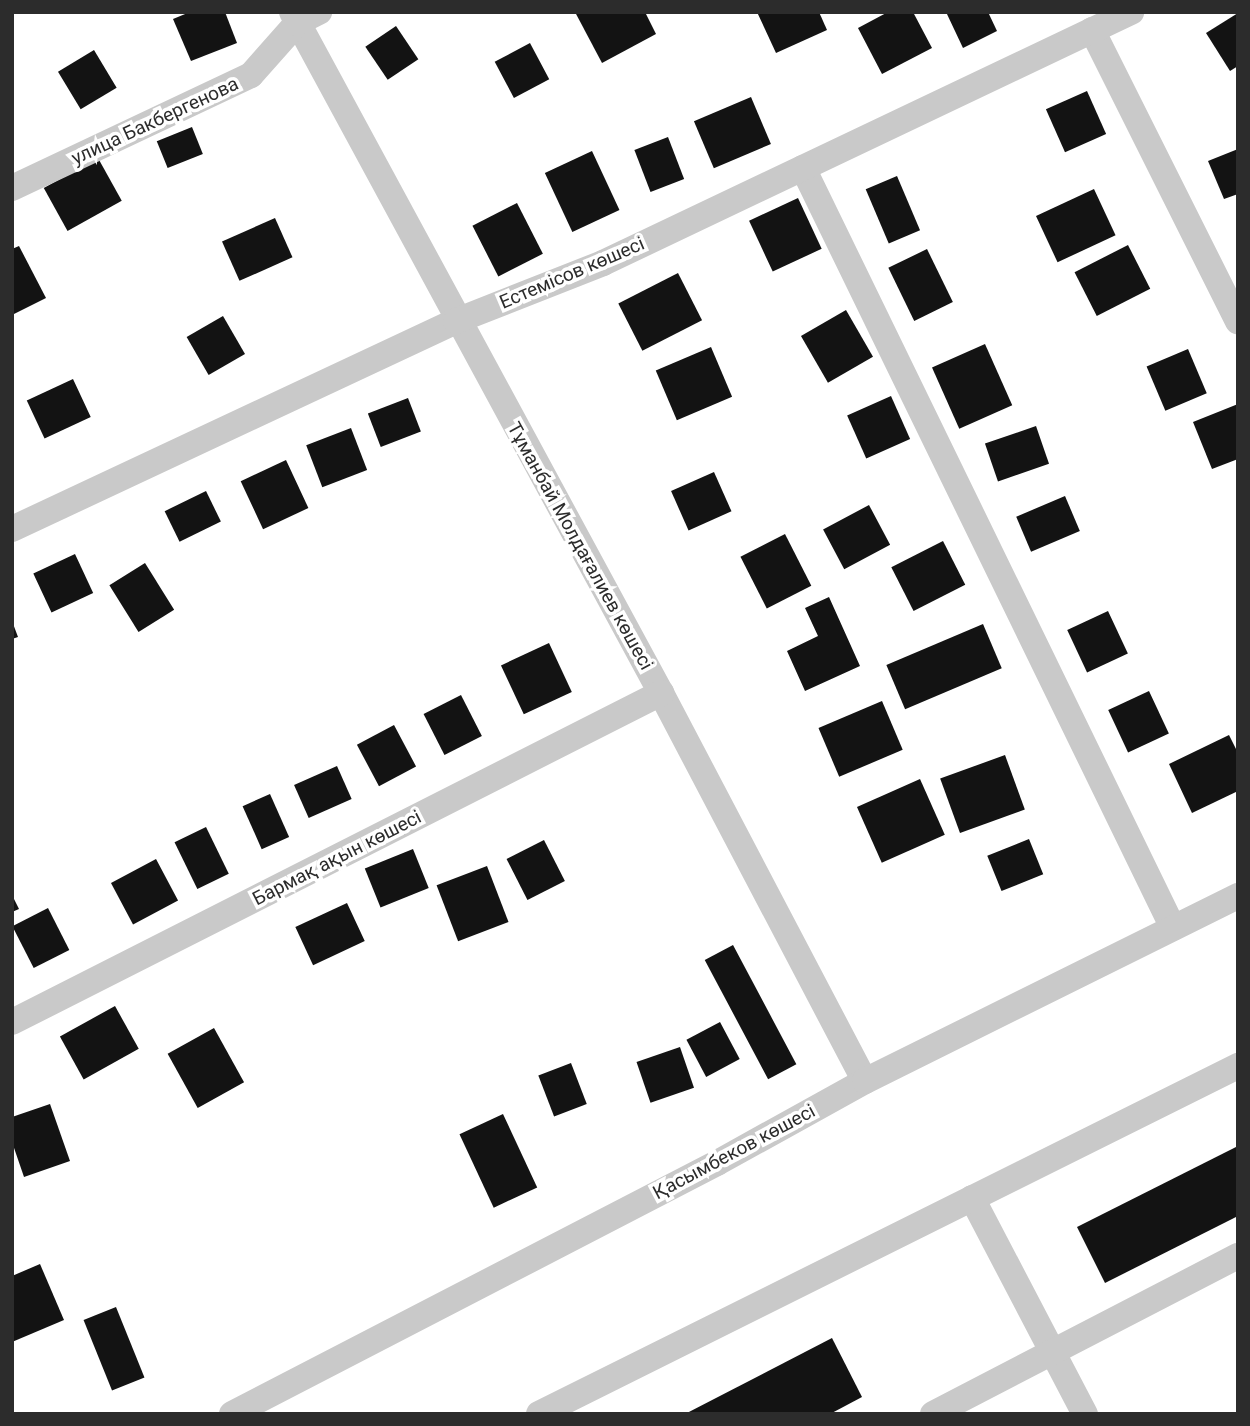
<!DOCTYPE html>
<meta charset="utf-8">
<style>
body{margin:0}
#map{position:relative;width:1250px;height:1426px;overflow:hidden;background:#fff;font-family:Roboto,sans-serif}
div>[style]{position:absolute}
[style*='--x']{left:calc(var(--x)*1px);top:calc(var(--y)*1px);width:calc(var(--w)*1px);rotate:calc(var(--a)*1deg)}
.building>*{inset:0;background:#131313;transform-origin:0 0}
.minor>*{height:26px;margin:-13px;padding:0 13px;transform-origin:13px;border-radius:13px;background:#c9c9c9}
span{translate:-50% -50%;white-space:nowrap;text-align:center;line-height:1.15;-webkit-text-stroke:7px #fff;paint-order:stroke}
.street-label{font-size:19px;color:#2c2c2c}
.frame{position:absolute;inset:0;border:14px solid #2c2c2c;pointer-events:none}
</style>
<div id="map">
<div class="building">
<div style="clip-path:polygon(190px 12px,225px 12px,237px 43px,191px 61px,173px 19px)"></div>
<div style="clip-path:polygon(575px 12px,645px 12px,656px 34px,602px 63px)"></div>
<div style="clip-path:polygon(757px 12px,819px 12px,827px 30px,776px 53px)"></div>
<div style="clip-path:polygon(888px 12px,913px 12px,932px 48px,882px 74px,858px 28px)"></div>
<div style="clip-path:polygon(946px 12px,988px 12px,997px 31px,963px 48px)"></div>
<div style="clip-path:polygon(1238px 13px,1238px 66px,1230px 71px,1206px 33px)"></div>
<div style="left:396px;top:26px;width:40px;height:37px;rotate:56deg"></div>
<div style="left:530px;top:43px;width:41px;height:40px;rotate:62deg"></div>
<div style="left:94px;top:50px;width:44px;height:42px;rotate:59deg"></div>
<div style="left:1087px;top:91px;width:47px;height:45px;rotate:66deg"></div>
<div style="left:751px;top:97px;width:51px;height:62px;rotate:67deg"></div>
<div style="left:192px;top:127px;width:29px;height:38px;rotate:68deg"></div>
<div style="left:668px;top:137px;width:45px;height:36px;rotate:69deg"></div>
<div style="clip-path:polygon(1238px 149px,1238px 194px,1224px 199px,1208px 161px)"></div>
<div style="left:592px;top:151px;width:65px;height:52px;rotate:65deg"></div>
<div style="left:98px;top:158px;width:49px;height:62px;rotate:61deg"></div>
<div style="left:897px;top:176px;width:59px;height:34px;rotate:67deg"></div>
<div style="left:1094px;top:189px;width:51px;height:64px;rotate:65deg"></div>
<div style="left:798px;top:198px;width:56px;height:54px;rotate:65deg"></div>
<div style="left:517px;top:203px;width:57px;height:50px;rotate:63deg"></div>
<div style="left:275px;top:218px;width:43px;height:58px;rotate:66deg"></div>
<div style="left:1128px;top:245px;width:49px;height:60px;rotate:63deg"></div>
<div style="clip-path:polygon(19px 246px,46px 298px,12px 315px,12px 249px)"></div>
<div style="left:927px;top:249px;width:59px;height:43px;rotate:64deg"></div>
<div style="left:678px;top:273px;width:53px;height:67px;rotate:63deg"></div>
<div style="left:846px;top:310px;width:54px;height:52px;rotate:60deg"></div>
<div style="left:223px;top:316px;width:44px;height:42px;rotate:60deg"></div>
<div style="left:985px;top:344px;width:67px;height:58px;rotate:66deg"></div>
<div style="left:711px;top:347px;width:54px;height:60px;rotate:67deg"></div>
<div style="left:1188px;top:349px;width:48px;height:45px;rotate:67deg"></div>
<div style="left:73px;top:379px;width:42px;height:51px;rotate:65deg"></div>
<div style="left:891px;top:396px;width:47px;height:48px;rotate:66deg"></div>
<div style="left:408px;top:398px;width:36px;height:43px;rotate:69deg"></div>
<div style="clip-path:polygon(1238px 404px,1238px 459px,1212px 469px,1193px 422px)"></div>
<div style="left:1036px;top:426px;width:40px;height:54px;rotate:71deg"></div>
<div style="left:351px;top:428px;width:45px;height:48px;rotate:69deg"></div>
<div style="left:286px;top:460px;width:53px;height:50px;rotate:65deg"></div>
<div style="left:714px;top:472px;width:43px;height:47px;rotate:66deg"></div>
<div style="left:206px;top:491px;width:34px;height:46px;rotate:64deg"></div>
<div style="left:1065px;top:496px;width:38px;height:53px;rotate:67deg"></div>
<div style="left:869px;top:505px;width:45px;height:52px;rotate:62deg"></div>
<div style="left:785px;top:534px;width:58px;height:50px;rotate:63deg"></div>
<div style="left:943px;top:541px;width:49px;height:58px;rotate:63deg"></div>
<div style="left:75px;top:554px;width:43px;height:46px;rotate:65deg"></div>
<div style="left:145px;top:563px;width:55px;height:42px;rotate:58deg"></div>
<div style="clip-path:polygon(829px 597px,860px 666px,805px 691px,787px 651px,818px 636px,805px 608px)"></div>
<div style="left:1108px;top:611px;width:47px;height:45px;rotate:65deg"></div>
<div style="clip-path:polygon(12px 621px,18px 637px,12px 639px)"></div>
<div style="left:983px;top:624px;width:48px;height:105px;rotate:67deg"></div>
<div style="left:549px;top:643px;width:54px;height:53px;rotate:65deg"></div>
<div style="left:1149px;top:691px;width:47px;height:45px;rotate:65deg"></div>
<div style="left:461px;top:695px;width:46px;height:42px;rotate:63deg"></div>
<div style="left:882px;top:701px;width:53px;height:69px;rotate:67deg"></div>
<div style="left:394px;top:725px;width:47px;height:42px;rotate:62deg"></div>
<div style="clip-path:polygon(1229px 735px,1238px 753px,1238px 791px,1192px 813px,1169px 764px)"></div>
<div style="left:1005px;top:755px;width:58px;height:69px;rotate:70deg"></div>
<div style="left:337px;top:766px;width:36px;height:47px;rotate:66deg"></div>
<div style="left:920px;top:779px;width:61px;height:69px;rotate:66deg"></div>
<div style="left:270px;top:794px;width:47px;height:30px;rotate:66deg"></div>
<div style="left:206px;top:827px;width:52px;height:35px;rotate:64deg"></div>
<div style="left:1029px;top:839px;width:38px;height:45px;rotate:68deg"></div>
<div style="left:544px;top:840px;width:46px;height:42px;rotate:63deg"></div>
<div style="left:413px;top:849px;width:42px;height:52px;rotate:68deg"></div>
<div style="left:156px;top:859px;width:47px;height:51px;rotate:62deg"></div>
<div style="left:487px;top:866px;width:60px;height:54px;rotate:69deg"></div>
<div style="clip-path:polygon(12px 895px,19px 909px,12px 912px)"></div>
<div style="left:347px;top:903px;width:42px;height:57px;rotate:65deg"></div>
<div style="left:48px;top:908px;width:47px;height:40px;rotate:63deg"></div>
<div style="left:733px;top:945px;width:135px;height:32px;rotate:62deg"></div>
<div style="left:115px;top:1006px;width:49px;height:63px;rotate:61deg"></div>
<div style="left:720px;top:1022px;width:42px;height:38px;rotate:62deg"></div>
<div style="left:214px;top:1028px;width:62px;height:53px;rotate:61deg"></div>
<div style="left:680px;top:1047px;width:43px;height:46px;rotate:71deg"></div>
<div style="left:571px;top:1063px;width:44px;height:35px;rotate:69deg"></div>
<div style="clip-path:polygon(50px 1104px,70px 1161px,24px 1177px,12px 1142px,12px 1117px)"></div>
<div style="left:503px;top:1114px;width:81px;height:48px;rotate:65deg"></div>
<div style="clip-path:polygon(1238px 1146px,1238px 1216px,1105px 1283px,1077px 1227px)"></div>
<div style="clip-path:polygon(40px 1264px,64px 1320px,12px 1342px,12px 1276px)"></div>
<div style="left:116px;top:1307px;width:76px;height:35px;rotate:68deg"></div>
<div style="clip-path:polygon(832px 1338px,862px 1397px,830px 1414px,685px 1414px)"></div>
</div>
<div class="minor">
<div style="--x:292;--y:12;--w:775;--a:61.55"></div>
<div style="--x:661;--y:693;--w:438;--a:62.3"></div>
<div style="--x:1092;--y:30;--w:326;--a:63.4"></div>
<div style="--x:803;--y:168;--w:845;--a:64.04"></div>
<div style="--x:12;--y:188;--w:264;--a:-25.3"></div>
<div style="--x:251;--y:75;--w:69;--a:-48.5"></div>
<div style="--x:297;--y:23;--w:25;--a:-27"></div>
<div style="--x:12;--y:529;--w:490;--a:-25.1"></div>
<div style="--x:456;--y:321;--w:158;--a:-21.5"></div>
<div style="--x:603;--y:263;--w:585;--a:-25.43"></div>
<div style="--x:12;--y:1022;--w:728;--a:-26.88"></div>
<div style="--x:972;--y:1198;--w:244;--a:62.4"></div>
<div style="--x:232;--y:1414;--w:546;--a:-27.36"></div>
<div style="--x:717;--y:1163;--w:169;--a:-29"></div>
<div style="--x:865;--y:1081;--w:416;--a:-26.4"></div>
<div style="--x:539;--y:1414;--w:781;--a:-26.47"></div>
<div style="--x:933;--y:1414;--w:343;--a:-27.4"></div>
</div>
<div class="street-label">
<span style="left:155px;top:121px;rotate:-25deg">улица Бакбергенова</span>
<span style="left:572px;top:273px;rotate:-23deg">Естемісов көшесі</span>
<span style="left:580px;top:546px;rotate:61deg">Тұманбай Молдағалиев көшесі</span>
<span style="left:337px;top:858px;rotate:-27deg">Бармақ ақын көшесі</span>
<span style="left:734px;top:1152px;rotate:-28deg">Қасымбеков көшесі</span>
</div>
<div class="frame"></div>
</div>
